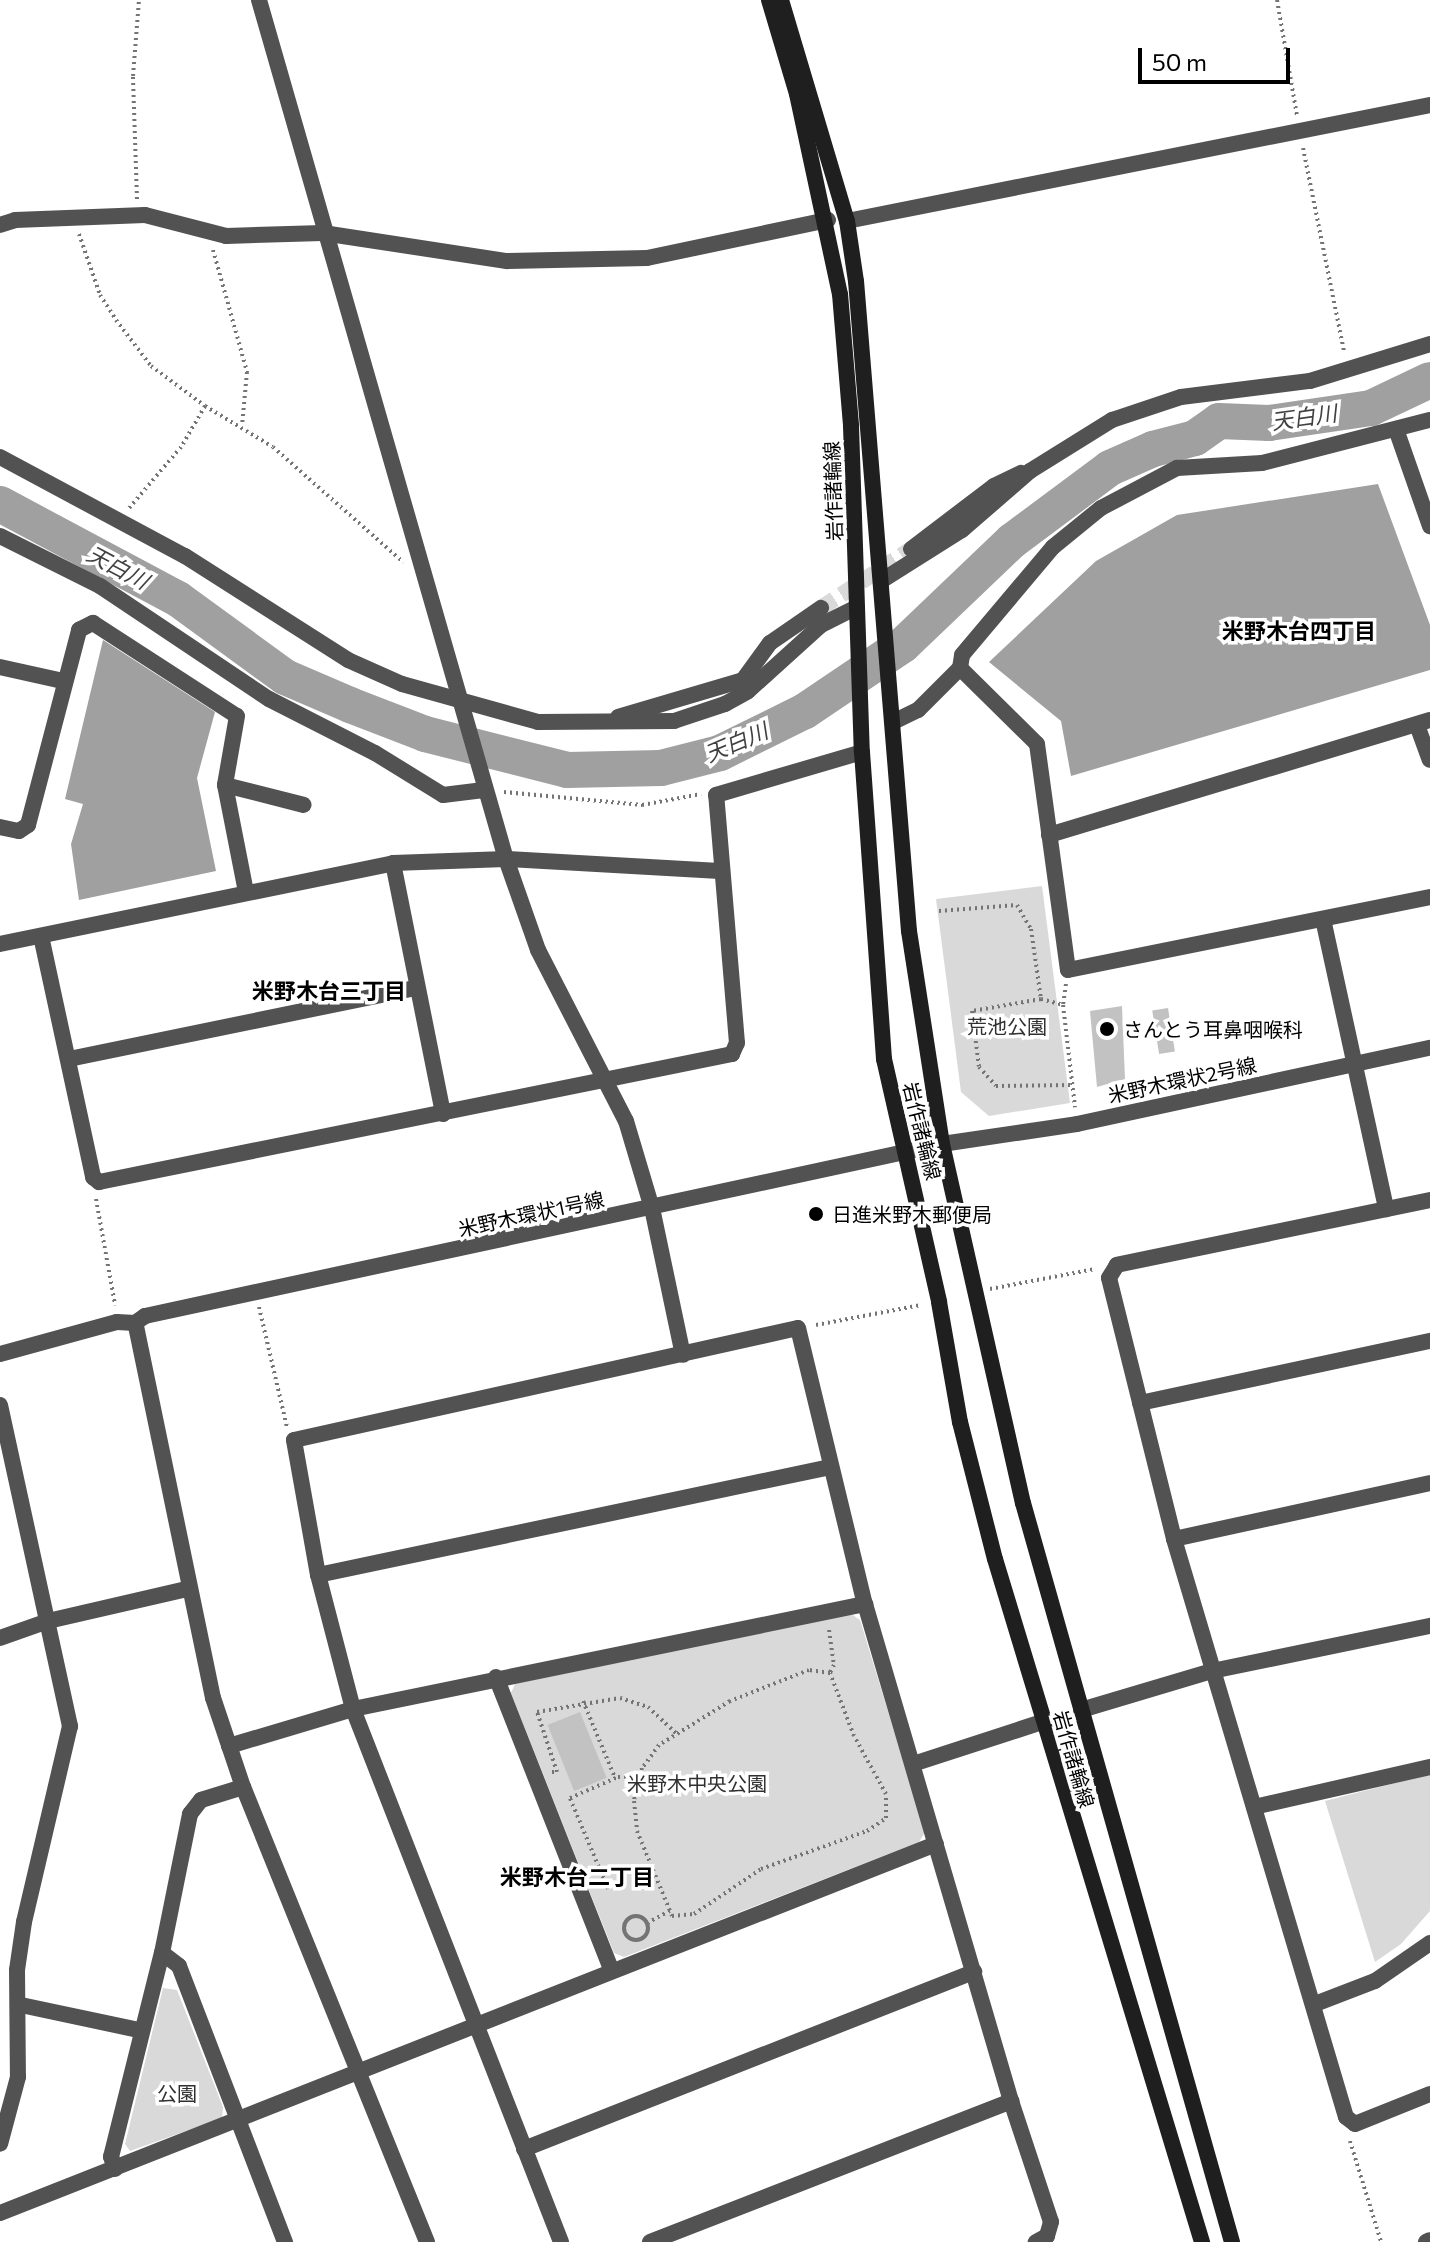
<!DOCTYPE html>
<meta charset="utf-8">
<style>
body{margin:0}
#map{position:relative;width:1430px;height:2242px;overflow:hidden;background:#fff;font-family:Commissioner,"Noto Sans JP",sans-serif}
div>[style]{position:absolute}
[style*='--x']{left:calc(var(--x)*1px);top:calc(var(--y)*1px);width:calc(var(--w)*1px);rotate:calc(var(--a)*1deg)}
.green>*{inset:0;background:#d9d9d9}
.water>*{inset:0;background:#a0a0a0}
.river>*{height:36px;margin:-18px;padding:0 18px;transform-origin:18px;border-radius:18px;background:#a0a0a0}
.building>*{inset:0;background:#c2c2c2;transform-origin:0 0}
.minor-tunnel>*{height:16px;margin-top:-8px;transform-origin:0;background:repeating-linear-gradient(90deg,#d9d9d9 0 16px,transparent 0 24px)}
.path>*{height:4px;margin-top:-2px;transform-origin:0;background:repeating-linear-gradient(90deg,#747474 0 2px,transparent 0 6px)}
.path>.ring{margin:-2px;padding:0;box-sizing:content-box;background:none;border:4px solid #747474;border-radius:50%}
.minor>*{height:16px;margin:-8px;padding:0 8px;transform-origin:8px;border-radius:8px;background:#525252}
.tertiary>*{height:16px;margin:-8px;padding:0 8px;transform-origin:8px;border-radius:8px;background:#525252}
.secondary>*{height:16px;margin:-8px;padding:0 8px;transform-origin:8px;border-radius:8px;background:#1f1f1f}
.dots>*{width:22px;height:22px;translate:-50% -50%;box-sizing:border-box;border:4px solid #fff;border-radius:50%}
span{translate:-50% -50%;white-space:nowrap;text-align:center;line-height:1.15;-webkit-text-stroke:7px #fff;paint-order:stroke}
.street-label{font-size:20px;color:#000}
.park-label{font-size:20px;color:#303030}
.poi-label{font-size:20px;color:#000}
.left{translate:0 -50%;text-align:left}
.water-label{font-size:22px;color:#414141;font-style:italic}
.neighbourhood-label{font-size:22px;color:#000;font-weight:700}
.scale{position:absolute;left:1138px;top:48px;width:152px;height:36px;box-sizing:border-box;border:4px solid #000;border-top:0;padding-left:10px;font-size:24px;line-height:28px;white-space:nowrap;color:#000;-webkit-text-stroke:6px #fff;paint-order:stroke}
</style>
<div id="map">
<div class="green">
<div style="clip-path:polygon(1042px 886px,1070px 1103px,989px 1116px,961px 1092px,936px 899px)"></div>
<div style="clip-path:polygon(850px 1613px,860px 1620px,925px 1832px,919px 1842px,624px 1957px,614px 1953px,511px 1693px,515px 1684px)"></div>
<div style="clip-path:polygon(1430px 1774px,1430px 1911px,1401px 1944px,1375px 1962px,1325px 1801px)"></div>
<div style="clip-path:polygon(163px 1988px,177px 1990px,223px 2107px,222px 2118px,130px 2151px,125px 2144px)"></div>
</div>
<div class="water">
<div style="clip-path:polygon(1378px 484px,1430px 625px,1430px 670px,1071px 776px,1061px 721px,989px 662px,1096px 561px,1177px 515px)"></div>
<div style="clip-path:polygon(103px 640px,215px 712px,197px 778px,216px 871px,79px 900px,71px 844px,83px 804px,65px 799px)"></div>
</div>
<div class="river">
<div style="--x:0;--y:504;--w:202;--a:28.1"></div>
<div style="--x:178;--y:599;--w:132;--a:36.1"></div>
<div style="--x:285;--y:677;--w:71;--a:23.3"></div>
<div style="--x:350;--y:705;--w:80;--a:21.1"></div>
<div style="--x:425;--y:734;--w:146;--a:14.2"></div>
<div style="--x:567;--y:770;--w:94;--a:-1.2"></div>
<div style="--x:661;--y:768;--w:61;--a:-14.3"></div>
<div style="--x:720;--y:753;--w:95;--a:-26.3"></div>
<div style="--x:805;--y:711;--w:118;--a:-34"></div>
<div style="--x:903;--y:645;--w:151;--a:-43.7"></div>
<div style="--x:1012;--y:541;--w:122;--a:-36.7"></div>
<div style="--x:1110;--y:468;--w:47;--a:-23.8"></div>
<div style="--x:1153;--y:449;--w:43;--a:-14.7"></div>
<div style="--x:1195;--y:438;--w:29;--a:-35"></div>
<div style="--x:1219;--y:421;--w:50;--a:2.3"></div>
<div style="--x:1269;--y:423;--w:103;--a:-8.4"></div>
<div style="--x:1371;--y:408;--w:65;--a:-25.4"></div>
</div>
<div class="building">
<div style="clip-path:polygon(1122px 1006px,1125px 1079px,1097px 1087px,1090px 1011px)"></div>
<div style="left:1168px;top:1008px;width:44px;height:16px;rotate:81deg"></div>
<div style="left:580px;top:1712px;width:71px;height:35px;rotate:68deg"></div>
</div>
<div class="minor-tunnel">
<div style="--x:821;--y:608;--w:108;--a:-33.2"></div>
</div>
<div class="path">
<div style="--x:1277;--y:0;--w:118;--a:80.2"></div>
<div style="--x:1303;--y:148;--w:207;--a:78.6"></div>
<div style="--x:137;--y:199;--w:123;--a:-91.9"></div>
<div style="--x:133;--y:76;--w:76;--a:-85.5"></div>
<div style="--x:79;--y:234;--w:65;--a:71"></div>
<div style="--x:100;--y:295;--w:30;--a:57"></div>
<div style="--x:116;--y:320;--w:58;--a:52.7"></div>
<div style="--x:151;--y:366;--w:67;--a:36.5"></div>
<div style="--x:205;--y:406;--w:48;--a:120.3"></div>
<div style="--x:181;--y:447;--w:80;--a:130.4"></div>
<div style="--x:213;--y:250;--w:127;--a:74.4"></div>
<div style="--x:247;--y:372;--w:54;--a:95.3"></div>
<div style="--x:205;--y:406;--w:79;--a:31.1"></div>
<div style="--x:273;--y:447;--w:174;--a:41.5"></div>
<div style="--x:504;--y:792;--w:139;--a:5.4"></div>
<div style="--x:642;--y:805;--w:60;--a:-10.6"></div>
<div style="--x:939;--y:911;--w:78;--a:-4.4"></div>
<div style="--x:1017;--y:905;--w:28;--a:60"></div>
<div style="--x:1031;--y:929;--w:71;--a:81.9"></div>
<div style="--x:1041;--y:999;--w:23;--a:15"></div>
<div style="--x:1066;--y:984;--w:21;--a:98"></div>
<div style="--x:1063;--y:1005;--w:103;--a:83.3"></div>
<div style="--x:1041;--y:999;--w:70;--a:170.1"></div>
<div style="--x:972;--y:1011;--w:56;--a:82.9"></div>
<div style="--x:979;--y:1067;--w:25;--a:48"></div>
<div style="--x:996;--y:1086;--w:77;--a:-0.7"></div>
<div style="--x:96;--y:1199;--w:108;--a:79.8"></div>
<div style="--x:990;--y:1289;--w:107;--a:-10.8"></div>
<div style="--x:259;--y:1307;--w:123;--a:76.9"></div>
<div style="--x:816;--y:1325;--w:107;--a:-10.8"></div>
<div style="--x:829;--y:1630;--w:35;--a:82"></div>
<div style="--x:834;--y:1665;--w:9;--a:117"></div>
<div style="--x:830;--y:1673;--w:21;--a:-172"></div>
<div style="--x:809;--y:1670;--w:85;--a:158.6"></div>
<div style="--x:730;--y:1701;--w:84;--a:148.2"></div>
<div style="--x:659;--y:1745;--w:29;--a:126"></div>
<div style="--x:642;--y:1768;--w:34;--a:104"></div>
<div style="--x:634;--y:1801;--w:30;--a:84"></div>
<div style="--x:637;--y:1831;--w:92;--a:67.6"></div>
<div style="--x:672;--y:1916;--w:22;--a:-5"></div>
<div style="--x:694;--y:1914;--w:81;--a:-33.9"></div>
<div style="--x:761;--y:1869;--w:113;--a:-19.7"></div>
<div style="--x:867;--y:1831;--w:23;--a:-34"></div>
<div style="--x:886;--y:1818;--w:24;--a:-90"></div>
<div style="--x:886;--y:1794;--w:66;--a:-118.9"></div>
<div style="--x:854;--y:1736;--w:67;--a:-110.9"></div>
<div style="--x:583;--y:1701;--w:83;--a:67.4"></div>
<div style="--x:552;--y:1772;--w:5;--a:0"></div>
<div style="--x:557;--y:1772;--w:63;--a:-108.4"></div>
<div style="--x:537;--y:1712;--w:84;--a:-9.6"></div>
<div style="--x:620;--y:1698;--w:29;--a:18"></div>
<div style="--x:648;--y:1707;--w:38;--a:43"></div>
<div style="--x:608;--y:1889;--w:99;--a:-112.7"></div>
<div style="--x:570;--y:1798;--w:52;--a:-23.6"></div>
<div style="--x:618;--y:1777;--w:21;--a:0"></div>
<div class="ring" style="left:624px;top:1916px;width:20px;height:20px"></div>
<div style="--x:647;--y:1923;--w:26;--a:-28"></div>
<div style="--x:1350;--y:2141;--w:106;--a:72.9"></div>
</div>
<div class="minor">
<div style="--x:847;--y:221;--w:594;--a:-11.25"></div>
<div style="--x:0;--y:225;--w:16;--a:-18"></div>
<div style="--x:15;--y:220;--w:130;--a:-2.2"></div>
<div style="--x:145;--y:215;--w:84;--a:14.5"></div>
<div style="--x:226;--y:236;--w:97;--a:-1.8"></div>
<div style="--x:323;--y:233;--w:186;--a:8.7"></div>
<div style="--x:507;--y:261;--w:140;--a:-1.2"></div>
<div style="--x:647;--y:258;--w:185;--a:-11.9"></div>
<div style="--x:1397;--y:432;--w:100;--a:70.7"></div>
<div style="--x:0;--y:457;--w:210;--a:28.2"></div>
<div style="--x:185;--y:556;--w:193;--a:32.5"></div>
<div style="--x:348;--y:660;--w:59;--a:24"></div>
<div style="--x:402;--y:684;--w:141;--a:15.6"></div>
<div style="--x:538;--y:722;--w:136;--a:-0.4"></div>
<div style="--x:674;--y:721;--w:54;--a:-18.4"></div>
<div style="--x:725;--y:704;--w:26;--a:-29"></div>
<div style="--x:748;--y:691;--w:98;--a:-42.1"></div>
<div style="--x:821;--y:625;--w:40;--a:-26.6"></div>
<div style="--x:0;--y:536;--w:112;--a:26.6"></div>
<div style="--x:100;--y:586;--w:203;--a:33.8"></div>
<div style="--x:269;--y:699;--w:119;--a:27"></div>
<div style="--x:375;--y:753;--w:80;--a:31.7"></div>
<div style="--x:443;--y:795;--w:41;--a:-7"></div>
<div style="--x:911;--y:549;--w:104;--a:-37.2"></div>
<div style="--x:994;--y:486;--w:30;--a:-26"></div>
<div style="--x:881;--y:581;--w:96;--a:-32.2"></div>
<div style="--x:962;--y:530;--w:90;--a:-40.9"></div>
<div style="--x:1030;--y:471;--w:97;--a:-31.9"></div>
<div style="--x:1112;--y:420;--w:73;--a:-18.4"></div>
<div style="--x:1181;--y:397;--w:130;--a:-7.1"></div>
<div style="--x:1310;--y:381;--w:126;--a:-17.1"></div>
<div style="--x:0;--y:667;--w:65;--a:12.5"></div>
<div style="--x:960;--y:668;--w:108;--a:44.6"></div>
<div style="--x:1037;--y:744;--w:228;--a:82.2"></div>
<div style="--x:1068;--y:970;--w:369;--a:-11.4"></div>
<div style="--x:618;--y:717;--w:130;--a:-16.5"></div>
<div style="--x:743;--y:680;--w:46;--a:-53.9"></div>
<div style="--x:770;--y:643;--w:62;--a:-34.5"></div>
<div style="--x:893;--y:722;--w:28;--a:-26"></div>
<div style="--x:918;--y:710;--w:59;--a:-45"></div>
<div style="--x:960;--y:668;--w:13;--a:-81"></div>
<div style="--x:962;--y:655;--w:141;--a:-49.9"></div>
<div style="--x:1053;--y:547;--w:62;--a:-39.1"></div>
<div style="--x:1101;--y:508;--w:86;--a:-27.8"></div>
<div style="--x:1177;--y:468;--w:85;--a:-3.4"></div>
<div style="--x:1262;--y:463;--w:173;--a:-14.4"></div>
<div style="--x:1417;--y:725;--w:37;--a:70"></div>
<div style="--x:225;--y:785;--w:81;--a:14.2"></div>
<div style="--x:0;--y:827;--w:19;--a:12"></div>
<div style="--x:19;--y:831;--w:11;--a:-34"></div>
<div style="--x:28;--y:825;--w:202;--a:-75.3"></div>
<div style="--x:79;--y:630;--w:16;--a:-27"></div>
<div style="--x:93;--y:623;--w:171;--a:32.9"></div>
<div style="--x:237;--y:716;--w:70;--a:99.9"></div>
<div style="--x:225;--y:785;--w:109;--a:78.9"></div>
<div style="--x:1049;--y:835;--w:398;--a:-16.8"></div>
<div style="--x:393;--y:863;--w:256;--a:78.7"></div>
<div style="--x:1323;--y:919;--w:297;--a:77.7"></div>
<div style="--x:41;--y:936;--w:247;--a:77.8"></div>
<div style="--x:93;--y:1177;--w:8;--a:40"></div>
<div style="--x:99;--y:1182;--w:646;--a:-11.43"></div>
<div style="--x:732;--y:1054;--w:12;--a:-66"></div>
<div style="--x:737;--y:1043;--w:249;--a:-94.8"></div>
<div style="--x:716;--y:795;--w:152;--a:-16.4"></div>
<div style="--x:0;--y:944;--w:401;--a:-11.6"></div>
<div style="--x:393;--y:863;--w:113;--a:-2"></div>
<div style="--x:506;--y:859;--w:214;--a:3.2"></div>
<div style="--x:69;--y:1059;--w:354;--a:-11.6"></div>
<div style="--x:1430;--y:1200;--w:320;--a:168.3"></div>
<div style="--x:1117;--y:1265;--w:15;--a:122"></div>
<div style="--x:1109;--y:1278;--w:269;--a:76"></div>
<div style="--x:1174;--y:1539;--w:603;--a:73.43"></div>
<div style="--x:1346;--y:2117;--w:11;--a:38"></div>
<div style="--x:1355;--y:2124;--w:81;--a:-21.8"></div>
<div style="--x:652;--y:1208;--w:150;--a:78.1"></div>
<div style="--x:0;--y:1354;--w:121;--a:-15.3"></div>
<div style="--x:117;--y:1322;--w:18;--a:3"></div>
<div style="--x:1140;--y:1403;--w:297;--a:-12.1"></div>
<div style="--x:0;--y:1405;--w:329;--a:77.7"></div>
<div style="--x:70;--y:1726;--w:201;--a:103.2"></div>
<div style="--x:24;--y:1922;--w:49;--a:98.3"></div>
<div style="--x:17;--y:1970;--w:107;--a:89.5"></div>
<div style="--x:18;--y:2077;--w:69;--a:105"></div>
<div style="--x:1174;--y:1539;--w:262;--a:-12.3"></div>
<div style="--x:318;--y:1575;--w:523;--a:-11.91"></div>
<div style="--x:0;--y:1638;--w:51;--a:-19.5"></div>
<div style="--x:48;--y:1621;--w:143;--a:-13"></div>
<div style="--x:496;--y:1677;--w:316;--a:68.5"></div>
<div style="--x:1081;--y:1710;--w:137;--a:-16.6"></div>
<div style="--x:1212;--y:1671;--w:223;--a:-11.7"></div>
<div style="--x:229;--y:1746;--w:129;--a:-16.6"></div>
<div style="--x:353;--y:1709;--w:523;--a:-11.59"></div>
<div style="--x:913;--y:1764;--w:136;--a:-18"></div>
<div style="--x:1254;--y:1807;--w:180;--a:-12.8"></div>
<div style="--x:162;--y:1953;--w:21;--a:37"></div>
<div style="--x:179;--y:1966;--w:296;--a:69"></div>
<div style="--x:1315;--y:2004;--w:64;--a:-21"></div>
<div style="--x:1375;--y:1981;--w:67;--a:-34.6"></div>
<div style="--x:21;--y:2005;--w:121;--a:12"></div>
<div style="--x:524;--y:2149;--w:484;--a:-21.5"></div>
<div style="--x:115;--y:2169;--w:13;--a:-108"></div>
<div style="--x:111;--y:2157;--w:210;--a:-76"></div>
<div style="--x:162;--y:1953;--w:142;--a:-78.6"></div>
<div style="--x:190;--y:1814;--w:18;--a:-52"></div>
<div style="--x:201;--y:1800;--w:44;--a:-17.2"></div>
<div style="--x:0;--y:2213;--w:1006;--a:-21.52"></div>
<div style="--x:561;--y:2242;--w:572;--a:-111.32"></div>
<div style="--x:353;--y:1709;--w:138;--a:-104.6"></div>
<div style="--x:318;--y:1575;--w:137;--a:-100.1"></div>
<div style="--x:294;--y:1440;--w:516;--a:-12.53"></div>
<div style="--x:798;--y:1328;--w:284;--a:76.4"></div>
<div style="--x:865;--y:1604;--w:518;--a:73.63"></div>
<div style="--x:1011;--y:2101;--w:127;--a:71.7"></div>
<div style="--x:1051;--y:2222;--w:15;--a:106"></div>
<div style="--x:1047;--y:2236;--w:13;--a:151"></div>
<div style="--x:650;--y:2242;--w:388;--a:-21.3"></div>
</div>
<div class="tertiary">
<div style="--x:259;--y:0;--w:894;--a:73.96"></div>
<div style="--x:506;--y:859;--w:96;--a:70.6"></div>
<div style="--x:538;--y:950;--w:192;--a:62.8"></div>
<div style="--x:626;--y:1121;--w:91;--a:73.4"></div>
<div style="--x:427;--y:2242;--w:491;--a:-112"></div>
<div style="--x:243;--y:1787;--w:94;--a:-108.6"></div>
<div style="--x:213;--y:1698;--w:383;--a:-101.7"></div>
<div style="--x:135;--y:1323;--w:12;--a:-35"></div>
<div style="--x:145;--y:1316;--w:815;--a:-12.18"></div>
<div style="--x:942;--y:1144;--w:136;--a:-8.4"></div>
<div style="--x:1077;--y:1124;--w:361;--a:-12.2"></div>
<div style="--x:1426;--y:2242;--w:4;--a:-27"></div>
</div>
<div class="secondary">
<div style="--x:769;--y:0;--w:98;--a:73.4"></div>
<div style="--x:797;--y:94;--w:205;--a:77.9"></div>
<div style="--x:840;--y:294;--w:132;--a:85.2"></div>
<div style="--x:851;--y:426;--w:326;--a:88.1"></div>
<div style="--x:862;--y:752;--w:308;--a:85.9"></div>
<div style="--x:884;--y:1059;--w:249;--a:77.2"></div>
<div style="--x:939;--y:1302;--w:122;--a:80.1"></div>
<div style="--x:960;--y:1422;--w:141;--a:75.7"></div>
<div style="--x:995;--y:1559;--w:714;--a:73.14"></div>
<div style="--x:781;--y:0;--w:231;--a:73.4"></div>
<div style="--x:847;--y:221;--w:61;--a:81.5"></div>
<div style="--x:856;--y:281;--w:652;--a:85.34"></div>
<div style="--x:909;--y:931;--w:216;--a:81.2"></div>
<div style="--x:942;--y:1144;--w:368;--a:77.3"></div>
<div style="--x:1023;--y:1503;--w:768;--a:74.21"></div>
</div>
<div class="dots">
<div style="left:1107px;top:1029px;background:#000"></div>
<div style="left:816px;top:1214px;background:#000"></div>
</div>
<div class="street-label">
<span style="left:833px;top:491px;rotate:-92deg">岩作諸輪線</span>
<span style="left:1182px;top:1080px;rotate:-12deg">米野木環状2号線</span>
<span style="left:922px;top:1131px;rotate:76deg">岩作諸輪線</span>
<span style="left:531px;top:1214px;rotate:-12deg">米野木環状1号線</span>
<span style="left:1074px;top:1759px;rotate:74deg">岩作諸輪線</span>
</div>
<div class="park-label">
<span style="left:1007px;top:1026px">荒池公園</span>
<span style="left:697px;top:1783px">米野木中央公園</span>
<span style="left:177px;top:2093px">公園</span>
</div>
<div class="poi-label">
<span class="left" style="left:1123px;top:1029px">さんとう耳鼻咽喉科</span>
<span class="left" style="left:832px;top:1214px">日進米野木郵便局</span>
</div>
<div class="water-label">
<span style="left:1304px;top:417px;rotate:-8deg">天白川</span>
<span style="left:118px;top:567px;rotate:28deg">天白川</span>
<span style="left:736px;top:742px;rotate:-23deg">天白川</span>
</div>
<div class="neighbourhood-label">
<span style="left:1299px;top:631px">米野木台四丁目</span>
<span style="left:329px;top:991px">米野木台三丁目</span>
<span style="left:577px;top:1877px">米野木台二丁目</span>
</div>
<div class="scale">50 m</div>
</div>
